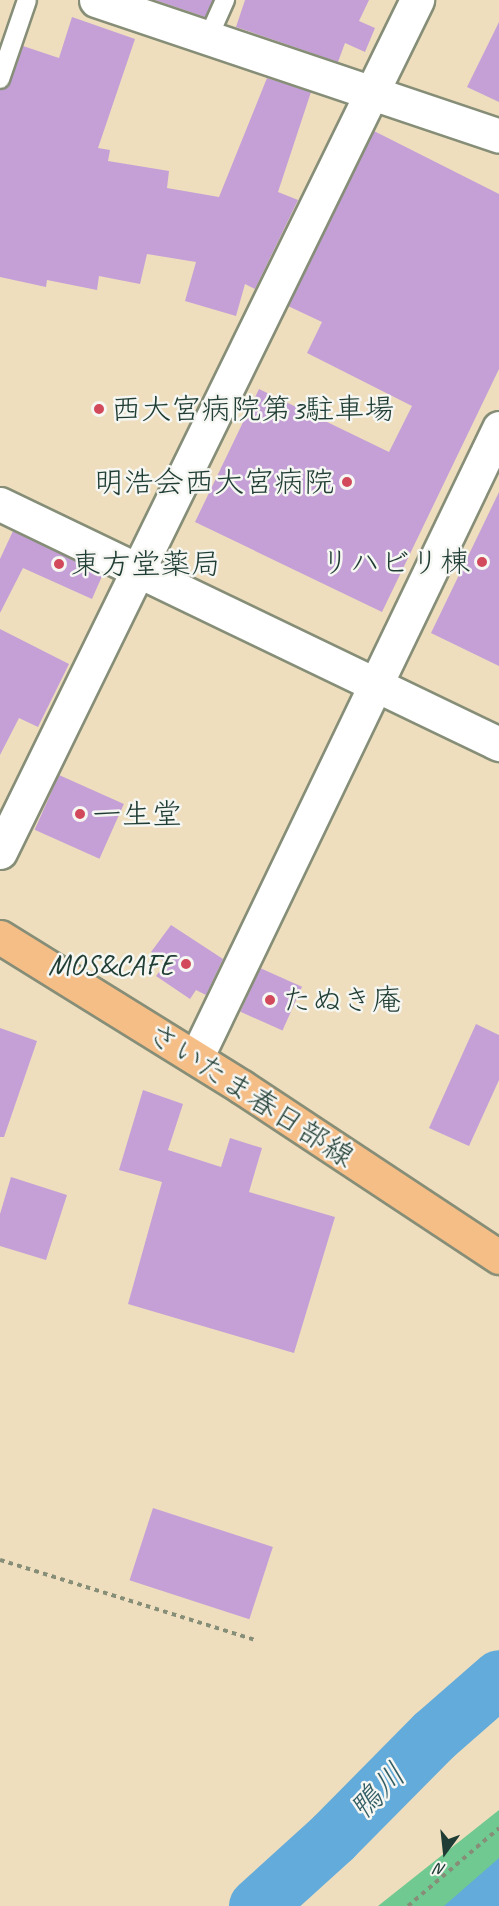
<!DOCTYPE html>
<meta charset="utf-8">
<style>
body{margin:0}
#map{position:relative;width:499px;height:1906px;overflow:hidden;background:#eedebd;font-family:Caveat,"Klee One",sans-serif}
div>[style]{position:absolute}
[style*='--x']{left:calc(var(--x)*1px);top:calc(var(--y)*1px);width:calc(var(--w)*1px);rotate:calc(var(--a)*1deg)}
.green>*{inset:0;background:#70c990}
.water>*{inset:0;background:#63abda}
.river>*{height:57px;margin:-28.5px;padding:0 28.5px;transform-origin:28.5px;border-radius:28.5px;background:#63abda}
.building>*{inset:0;background:#c4a0d7;transform-origin:0 0}
.path>*{height:4px;margin-top:-2px;transform-origin:0;background:repeating-linear-gradient(90deg,#868e78 0 4.5px,transparent 0 9px)}
.roads{filter:drop-shadow(2px 0 #868e78) drop-shadow(-2px 0 #868e78) drop-shadow(0 2px #868e78) drop-shadow(0 -2px #868e78)}
.lane>*{height:18px;margin:-9px;padding:0 9px;transform-origin:9px;border-radius:9px;background:#fff}
.street>*{height:33px;margin:-16.5px;padding:0 16.5px;transform-origin:16.5px;border-radius:16.5px;background:#fff}
.primary>*{height:33px;margin:-16.5px;padding:0 16.5px;transform-origin:16.5px;border-radius:16.5px;background:#f6be87}
.dots>*{width:16px;height:16px;translate:-50% -50%;box-sizing:border-box;border:3px solid #f6f6f2;border-radius:50%}
span{translate:-50% -50%;white-space:nowrap;text-align:center;line-height:1.15;-webkit-text-stroke:5px #f6f6f2;paint-order:stroke}
.poi-label{font-size:30px;color:#1f3d34}
.left{translate:0 -50%;text-align:left}
.right{translate:-100% -50%;text-align:right}
.street-label{font-size:30px;color:#1f3d34}
.water-label{font-size:32px;color:#335e66;font-style:italic}
.north{position:absolute;left:415px;top:1822px;width:60px;height:60px;-webkit-text-stroke:4px #f6f6f2;paint-order:stroke;rotate:195deg;font-size:16px;font-weight:700;line-height:24px;text-align:center;color:#1f3d34}
.north::after{content:'';display:block;margin:auto;width:21px;height:27px;background:#1f3d34;clip-path:polygon(50% 0,100% 100%,50% 72%,0 100%)}
</style>
<div id="map">
<div class="green">
<div style="clip-path:polygon(499px 1810px,499px 1906px,377px 1906px,378px 1906px)"></div>
</div>
<div class="water">
<div style="clip-path:polygon(499px 1858px,499px 1906px,444px 1906px)"></div>
</div>
<div class="river">
<div style="--x:257;--y:1906;--w:103;--a:-42.2"></div>
<div style="--x:333;--y:1837;--w:144;--a:-45.3"></div>
<div style="--x:434;--y:1735;--w:86;--a:-41.2"></div>
</div>
<div class="building">
<div style="clip-path:polygon(155px 0,213px 0,205px 17px)"></div>
<div style="clip-path:polygon(245px 0,369px 0,359px 21px,375px 28px,365px 52px,345px 43px,338px 62px,236px 27px)"></div>
<div style="clip-path:polygon(72px 17px,135px 39px,98px 148px,110px 150px,108px 161px,169px 171px,167px 188px,219px 197px,267px 78px,311px 92px,278px 192px,298px 200px,255px 289px,245px 284px,236px 316px,185px 301px,196px 262px,147px 254px,140px 284px,99px 276px,97px 290px,47px 280px,46px 287px,0 277px,0 90px,10px 83px,23px 46px,59px 58px)"></div>
<div style="clip-path:polygon(499px 22px,499px 102px,467px 87px)"></div>
<div style="clip-path:polygon(374px 131px,499px 194px,499px 369px,382px 612px,195px 522px,259px 389px,389px 452px,412px 406px,307px 353px,322px 322px,288px 306px)"></div>
<div style="clip-path:polygon(499px 492px,499px 666px,431px 633px)"></div>
<div style="clip-path:polygon(13px 531px,103px 574px,92px 599px,23px 568px,0 613px,0 559px)"></div>
<div style="clip-path:polygon(0 629px,69px 664px,38px 727px,19px 718px,0 755px)"></div>
<div style="left:59px;top:775px;width:71px;height:60px;rotate:24deg"></div>
<div style="clip-path:polygon(171px 925px,223px 959px,206px 995px,196px 990px,190px 999px,156px 976px,166px 963px,151px 952px)"></div>
<div style="left:260px;top:968px;width:46px;height:48px;rotate:24deg"></div>
<div style="clip-path:polygon(476px 1024px,499px 1035px,499px 1080px,469px 1146px,429px 1128px)"></div>
<div style="clip-path:polygon(0 1028px,37px 1041px,4px 1137px,0 1137px)"></div>
<div style="clip-path:polygon(143px 1090px,183px 1104px,168px 1150px,221px 1167px,230px 1138px,262px 1148px,249px 1192px,335px 1217px,294px 1353px,128px 1304px,162px 1182px,119px 1170px)"></div>
<div style="clip-path:polygon(11px 1177px,67px 1195px,46px 1260px,0 1246px,0 1214px)"></div>
<div style="left:153px;top:1508px;width:126px;height:76px;rotate:18deg"></div>
</div>
<div class="path">
<div style="--x:0;--y:1560;--w:267;--a:17.4"></div>
<div style="--x:408;--y:1906;--w:120;--a:-40.6"></div>
</div>
<div class="roads">
<div class="lane">
<div style="--x:208;--y:38;--w:42;--a:-65.9"></div>
<div style="--x:0;--y:79;--w:83;--a:-71.1"></div>
</div>
<div class="street">
<div style="--x:96;--y:0;--w:425;--a:18.6"></div>
<div style="--x:0;--y:504;--w:554;--a:25.69"></div>
<div style="--x:0;--y:852;--w:949;--a:-63.92"></div>
<div style="--x:196;--y:1058;--w:699;--a:-64.31"></div>
</div>
<div class="primary">
<div style="--x:0;--y:937;--w:285;--a:31.8"></div>
<div style="--x:242;--y:1087;--w:308;--a:33.5"></div>
</div>
</div>
<div class="dots">
<div style="left:99px;top:409px;background:#d1495b"></div>
<div style="left:347px;top:482px;background:#d1495b"></div>
<div style="left:482px;top:562px;background:#d1495b"></div>
<div style="left:59px;top:564px;background:#d1495b"></div>
<div style="left:80px;top:814px;background:#d1495b"></div>
<div style="left:186px;top:964px;background:#d1495b"></div>
<div style="left:270px;top:1000px;background:#d1495b"></div>
</div>
<div class="poi-label">
<span class="left" style="left:111px;top:409px">西大宮病院第3駐車場</span>
<span class="right" style="left:334px;top:482px">明浩会西大宮病院</span>
<span class="right" style="left:470px;top:562px">リハビリ棟</span>
<span class="left" style="left:71px;top:564px">東方堂薬局</span>
<span class="left" style="left:92px;top:814px">一生堂</span>
<span class="right" style="left:174px;top:964px">MOS&amp;CAFE</span>
<span class="left" style="left:282px;top:1000px">たぬき庵</span>
</div>
<div class="street-label">
<span style="left:251px;top:1095px;rotate:33deg">さいたま春日部線</span>
</div>
<div class="water-label">
<span style="left:378px;top:1792px;rotate:-45deg">鴨川</span>
</div>
<div class="north">N</div>
</div>
